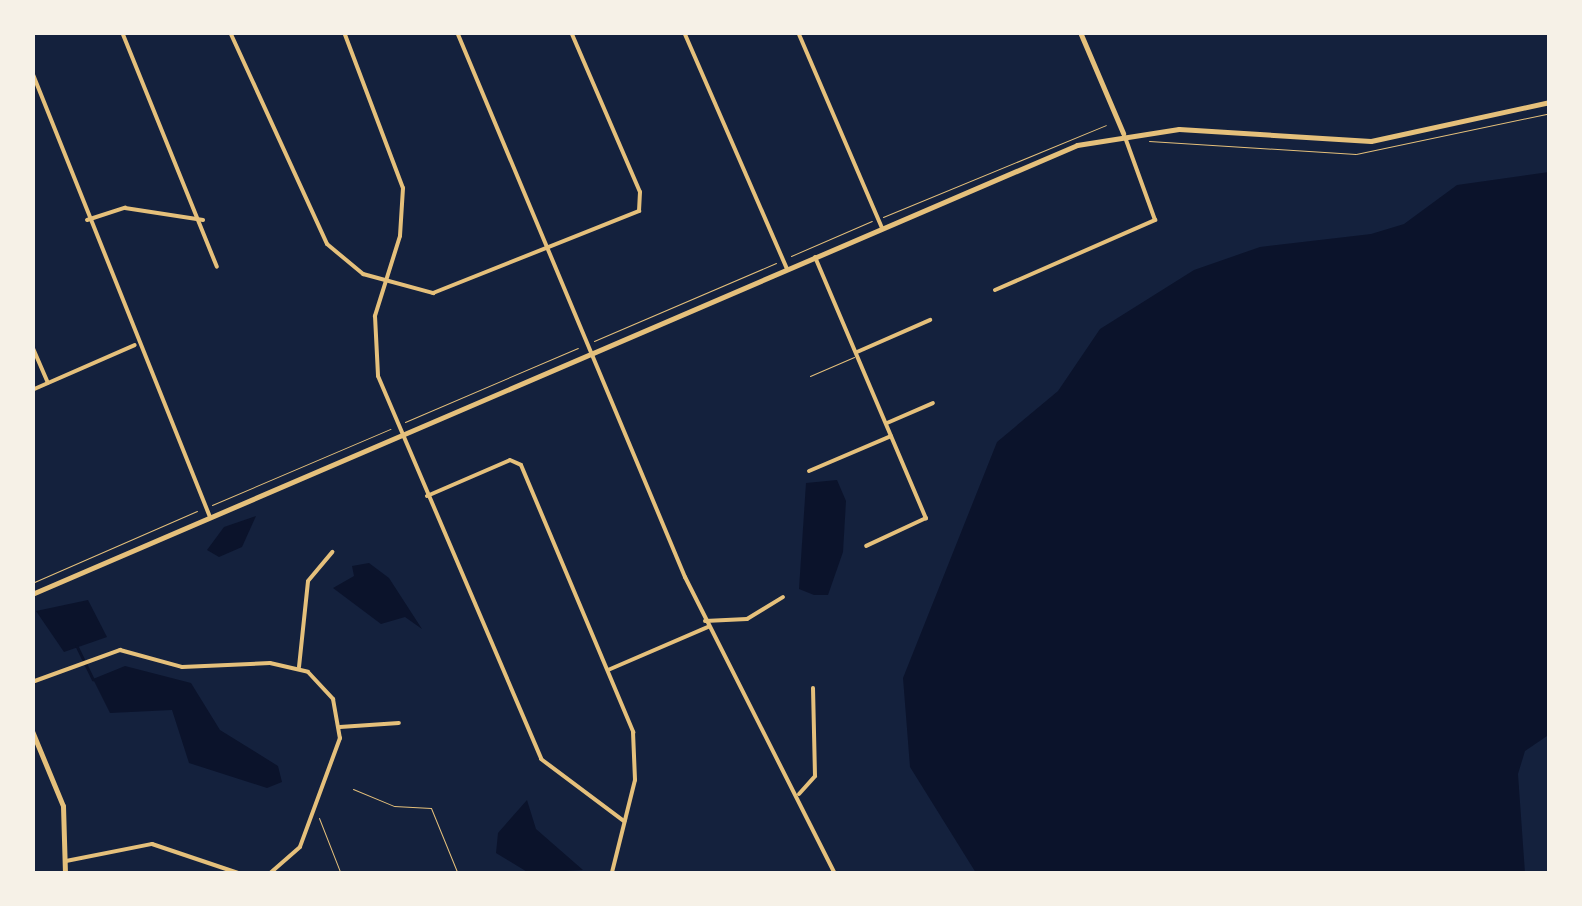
<!DOCTYPE html>
<style>
body{margin:0}
#map{position:relative;width:1582px;height:906px;overflow:hidden;background:#14213d;font-family:"Titillium Web",sans-serif}
div>[style]{position:absolute}
[style*='--x']{left:calc(var(--x)*1px);top:calc(var(--y)*1px);width:calc(var(--w)*1px);rotate:calc(var(--a)*1deg)}
.water>*{inset:0;background:#0b132b}
.stream>*{height:2.5px;margin:-1.25px;padding:0 1.25px;transform-origin:1.25px;border-radius:1.25px;background:#0b132b}
.path>*{height:1px;margin:-0.5px;padding:0 0.5px;transform-origin:0.5px;border-radius:0.5px;background:#e5c07b}
.service>*{height:1px;margin:-0.5px;padding:0 0.5px;transform-origin:0.5px;border-radius:0.5px;background:#e5c07b}
.minor>*{height:4px;margin:-2px;padding:0 2px;transform-origin:2px;border-radius:2px;background:#e5c07b}
.tertiary>*{height:5px;margin:-2.5px;padding:0 2.5px;transform-origin:2.5px;border-radius:2.5px;background:#e5c07b}
.secondary>*{height:5px;margin:-2.5px;padding:0 2.5px;transform-origin:2.5px;border-radius:2.5px;background:#e5c07b}
span{translate:-50% -50%;white-space:nowrap;text-align:center;line-height:1.15;-webkit-text-stroke:8px #f6f1e7;paint-order:stroke}
.frame{position:absolute;inset:0;border:35px solid #f6f1e7;pointer-events:none}
</style>
<div id="map">
<div class="water">
<div style="clip-path:polygon(1549px 172px,1550px 734px,1525px 751px,1518px 774px,1525px 873px,976px 873px,910px 767px,903px 678px,997px 442px,1058px 391px,1100px 329px,1194px 270px,1260px 247px,1371px 234px,1404px 224px,1457px 185px)"></div>
<div style="clip-path:polygon(837px 480px,846px 501px,843px 552px,828px 595px,814px 595px,799px 589px,806px 483px)"></div>
<div style="clip-path:polygon(256px 516px,242px 547px,219px 557px,207px 550px,224px 527px)"></div>
<div style="clip-path:polygon(369px 563px,389px 578px,422px 629px,405px 617px,381px 624px,333px 588px,354px 576px,352px 566px)"></div>
<div style="clip-path:polygon(88px 600px,107px 637px,64px 652px,36px 611px)"></div>
<div style="clip-path:polygon(125px 666px,191px 683px,220px 730px,278px 766px,282px 782px,267px 788px,189px 763px,172px 710px,110px 713px,93px 679px)"></div>
<div style="clip-path:polygon(527px 800px,536px 829px,583px 870px,529px 873px,496px 853px,498px 833px)"></div>
</div>
<div class="stream">
<div style="--x:77;--y:646;--w:37;--a:64"></div>
</div>
<div class="path">
<div style="--x:1149;--y:141;--w:207;--a:3.6"></div>
<div style="--x:1356;--y:154;--w:198;--a:-11.9"></div>
<div style="--x:883;--y:217;--w:241;--a:-22.4"></div>
<div style="--x:791;--y:256;--w:88;--a:-23.4"></div>
<div style="--x:594;--y:341;--w:198;--a:-23.2"></div>
<div style="--x:405;--y:422;--w:188;--a:-23.2"></div>
<div style="--x:212;--y:505;--w:194;--a:-23.1"></div>
<div style="--x:32;--y:583;--w:180;--a:-23.6"></div>
<div style="--x:353;--y:789;--w:44;--a:22.5"></div>
<div style="--x:394;--y:806;--w:37;--a:3"></div>
<div style="--x:431;--y:808;--w:71;--a:67.8"></div>
<div style="--x:319;--y:818;--w:60;--a:68.6"></div>
</div>
<div class="service">
<div style="--x:810;--y:376;--w:48;--a:-23.4"></div>
</div>
<div class="minor">
<div style="--x:122;--y:32;--w:253;--a:68"></div>
<div style="--x:230;--y:32;--w:233;--a:65.4"></div>
<div style="--x:327;--y:244;--w:47;--a:39.8"></div>
<div style="--x:363;--y:274;--w:73;--a:15.2"></div>
<div style="--x:433;--y:293;--w:222;--a:-21.7"></div>
<div style="--x:639;--y:211;--w:19;--a:-87"></div>
<div style="--x:640;--y:192;--w:174;--a:-113.3"></div>
<div style="--x:344;--y:32;--w:167;--a:69.3"></div>
<div style="--x:403;--y:188;--w:48;--a:93.6"></div>
<div style="--x:400;--y:236;--w:84;--a:107.4"></div>
<div style="--x:375;--y:316;--w:60;--a:87.1"></div>
<div style="--x:378;--y:376;--w:416;--a:66.9"></div>
<div style="--x:541;--y:759;--w:104;--a:36.8"></div>
<div style="--x:457;--y:32;--w:591;--a:67.3"></div>
<div style="--x:685;--y:577;--w:333;--a:63.2"></div>
<div style="--x:684;--y:32;--w:258;--a:66.5"></div>
<div style="--x:798;--y:32;--w:213;--a:66.8"></div>
<div style="--x:32;--y:72;--w:480;--a:68.2"></div>
<div style="--x:87;--y:220;--w:40;--a:-18"></div>
<div style="--x:125;--y:208;--w:79;--a:8.7"></div>
<div style="--x:815;--y:257;--w:284;--a:67"></div>
<div style="--x:926;--y:518;--w:66;--a:155"></div>
<div style="--x:995;--y:290;--w:175;--a:-23.6"></div>
<div style="--x:1155;--y:220;--w:88;--a:-109.9"></div>
<div style="--x:32;--y:346;--w:40;--a:66.6"></div>
<div style="--x:857;--y:352;--w:80;--a:-23.7"></div>
<div style="--x:32;--y:390;--w:112;--a:-23.6"></div>
<div style="--x:887;--y:423;--w:50;--a:-23.5"></div>
<div style="--x:809;--y:471;--w:89;--a:-23.1"></div>
<div style="--x:427;--y:496;--w:90;--a:-23.4"></div>
<div style="--x:510;--y:460;--w:12;--a:24"></div>
<div style="--x:521;--y:465;--w:290;--a:67.2"></div>
<div style="--x:633;--y:732;--w:48;--a:87.6"></div>
<div style="--x:635;--y:780;--w:95;--a:104"></div>
<div style="--x:705;--y:621;--w:42;--a:-2.7"></div>
<div style="--x:747;--y:619;--w:42;--a:-31.4"></div>
<div style="--x:299;--y:667;--w:86;--a:-84"></div>
<div style="--x:308;--y:581;--w:38;--a:-50"></div>
<div style="--x:608;--y:670;--w:109;--a:-23.3"></div>
<div style="--x:32;--y:682;--w:94;--a:-20"></div>
<div style="--x:120;--y:650;--w:64;--a:15.3"></div>
<div style="--x:182;--y:667;--w:88;--a:-2.6"></div>
<div style="--x:270;--y:663;--w:39;--a:13"></div>
<div style="--x:308;--y:672;--w:37;--a:47"></div>
<div style="--x:333;--y:699;--w:40;--a:80"></div>
<div style="--x:340;--y:738;--w:116;--a:110.2"></div>
<div style="--x:300;--y:847;--w:41;--a:138.9"></div>
<div style="--x:340;--y:727;--w:59;--a:-3.9"></div>
<div style="--x:799;--y:794;--w:24;--a:-48"></div>
<div style="--x:815;--y:776;--w:88;--a:-91.3"></div>
<div style="--x:66;--y:861;--w:88;--a:-11.2"></div>
<div style="--x:152;--y:844;--w:94;--a:18.6"></div>
</div>
<div class="tertiary">
<div style="--x:1080;--y:32;--w:110;--a:66.9"></div>
<div style="--x:32;--y:731;--w:81;--a:67.5"></div>
<div style="--x:63;--y:806;--w:68;--a:88.3"></div>
</div>
<div class="secondary">
<div style="--x:32;--y:594;--w:1137;--a:-23.25"></div>
<div style="--x:1077;--y:145;--w:103;--a:-8.9"></div>
<div style="--x:1179;--y:129;--w:192;--a:3.6"></div>
<div style="--x:1371;--y:141;--w:183;--a:-12.3"></div>
</div>
<div class="frame"></div>
</div>
